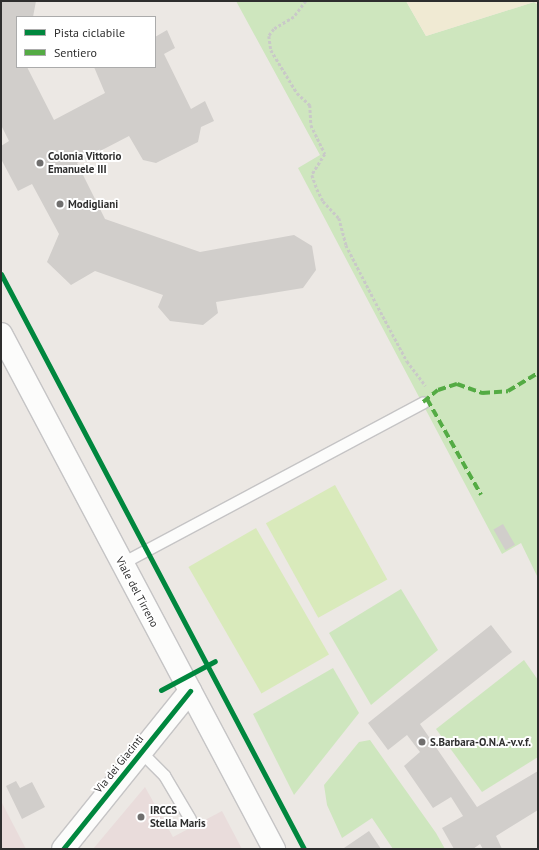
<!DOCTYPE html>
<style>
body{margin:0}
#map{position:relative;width:539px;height:850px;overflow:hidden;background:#ece8e4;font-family:"PT Sans",sans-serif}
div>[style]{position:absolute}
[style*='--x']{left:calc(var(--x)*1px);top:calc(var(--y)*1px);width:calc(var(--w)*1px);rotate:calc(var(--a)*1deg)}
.medical>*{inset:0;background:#e9dcdb}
.green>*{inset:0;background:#cee6be}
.sand>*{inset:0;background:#f0ead3}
.pitch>*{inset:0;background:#d9eabb;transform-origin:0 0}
.building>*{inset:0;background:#d1cecb;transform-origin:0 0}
.path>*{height:2.5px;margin-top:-1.25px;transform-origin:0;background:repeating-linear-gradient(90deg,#c9c9c8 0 3px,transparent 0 5px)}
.roads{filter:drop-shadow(1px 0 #c5c4c5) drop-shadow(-1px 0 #c5c4c5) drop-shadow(0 1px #c5c4c5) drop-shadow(0 -1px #c5c4c5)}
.lane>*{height:11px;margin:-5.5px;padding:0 5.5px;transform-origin:5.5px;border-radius:5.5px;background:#fcfcfb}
.street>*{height:22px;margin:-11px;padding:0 11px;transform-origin:11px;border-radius:11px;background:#fcfcfb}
.secondary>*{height:22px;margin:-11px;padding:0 11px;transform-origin:11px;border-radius:11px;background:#fcfcfb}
.quiet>*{height:4px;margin-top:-2px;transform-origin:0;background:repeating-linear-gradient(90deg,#54ab44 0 8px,transparent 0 12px)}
.cycleway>*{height:5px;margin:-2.5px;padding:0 2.5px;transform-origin:2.5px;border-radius:2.5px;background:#00873e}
.dots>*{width:11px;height:11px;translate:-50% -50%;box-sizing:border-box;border:2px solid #fff;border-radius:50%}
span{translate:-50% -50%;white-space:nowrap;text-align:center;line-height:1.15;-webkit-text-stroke:4px #fff;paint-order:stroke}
.poi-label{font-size:11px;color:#2e2e2e;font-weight:700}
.left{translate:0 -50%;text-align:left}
.street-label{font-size:11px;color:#2e2e2e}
.frame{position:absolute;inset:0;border:2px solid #2e2e2e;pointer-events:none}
.legend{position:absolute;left:16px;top:16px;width:140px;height:52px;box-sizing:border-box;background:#fff;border:1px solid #ababab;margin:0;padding:5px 7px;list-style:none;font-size:12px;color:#2e2e2e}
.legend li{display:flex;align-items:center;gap:8px;height:20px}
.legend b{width:20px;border:1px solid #ababab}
</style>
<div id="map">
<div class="medical">
<div style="clip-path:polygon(145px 787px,173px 837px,222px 811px,242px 849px,93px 849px)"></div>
<div style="clip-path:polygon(1px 801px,26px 849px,1px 849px)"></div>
</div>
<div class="green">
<div style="clip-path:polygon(236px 1px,406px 1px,426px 36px,534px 2px,538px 5px,538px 578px,521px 543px,502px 554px,298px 168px,320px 155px)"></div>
<div style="clip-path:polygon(401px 589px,438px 650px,371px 705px,329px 633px)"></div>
<div style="clip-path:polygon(524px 660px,538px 680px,538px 757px,482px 792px,436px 729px)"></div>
<div style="clip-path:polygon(333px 668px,359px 713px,294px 795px,253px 714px)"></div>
<div style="clip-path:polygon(370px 740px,436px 833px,445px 849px,393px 849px,372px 818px,342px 838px,327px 805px,324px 785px,359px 742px)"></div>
</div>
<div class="sand">
<div style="clip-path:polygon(406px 1px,538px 1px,538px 5px,534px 2px,426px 36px)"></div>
</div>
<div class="pitch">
<div style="left:335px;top:485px;width:108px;height:79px;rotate:61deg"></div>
<div style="left:256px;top:528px;width:146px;height:78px;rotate:60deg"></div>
</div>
<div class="building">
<div style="clip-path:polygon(1px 1px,36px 1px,33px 17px,17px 17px,17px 67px,27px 67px,54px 120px,105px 93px,94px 67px,155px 67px,155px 37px,167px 30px,175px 48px,164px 54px,191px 109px,205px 101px,214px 121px,201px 127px,198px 142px,156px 163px,143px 160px,129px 136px,77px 163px,105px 219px,200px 252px,294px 235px,312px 246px,316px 270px,303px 288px,216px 302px,218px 313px,203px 325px,170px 321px,158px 307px,163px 295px,95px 271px,71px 285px,47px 262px,59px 234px,32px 184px,18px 191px,1px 159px,1px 146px,9px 141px,1px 125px)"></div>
<div style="left:503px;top:524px;width:24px;height:11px;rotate:60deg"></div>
<div style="clip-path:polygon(491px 625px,512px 652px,420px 724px,477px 807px,538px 771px,538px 810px,496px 836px,502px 849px,483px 849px,480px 844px,473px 849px,454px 849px,442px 828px,463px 816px,451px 797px,433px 808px,404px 766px,420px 752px,407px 735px,388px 750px,368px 723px)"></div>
<div style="clip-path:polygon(16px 781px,20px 788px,32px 782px,45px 807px,22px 819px,6px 786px)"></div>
<div style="clip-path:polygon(369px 831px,381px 849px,345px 849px,344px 848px)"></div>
</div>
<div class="path">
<div style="--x:306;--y:1;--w:20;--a:127"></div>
<div style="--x:294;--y:17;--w:23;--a:149"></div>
<div style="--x:274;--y:29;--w:9;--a:126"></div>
<div style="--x:269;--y:36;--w:14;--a:82"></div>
<div style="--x:271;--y:50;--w:50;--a:58.8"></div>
<div style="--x:297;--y:93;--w:18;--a:43"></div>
<div style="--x:310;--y:105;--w:20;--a:87"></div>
<div style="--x:311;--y:125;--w:32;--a:64"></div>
<div style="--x:325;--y:154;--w:25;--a:122"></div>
<div style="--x:312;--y:175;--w:15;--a:70"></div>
<div style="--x:317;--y:189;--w:13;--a:63"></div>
<div style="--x:323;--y:201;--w:23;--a:47"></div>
<div style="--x:339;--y:218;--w:28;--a:75"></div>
<div style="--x:346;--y:245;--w:65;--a:62.7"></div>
<div style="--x:376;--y:303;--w:66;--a:61.9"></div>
<div style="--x:407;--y:361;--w:31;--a:53"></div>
</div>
<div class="roads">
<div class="lane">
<div style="--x:122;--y:563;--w:341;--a:-28.1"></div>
<div style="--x:141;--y:752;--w:33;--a:45"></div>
<div style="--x:164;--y:775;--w:51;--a:59.4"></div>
</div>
<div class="street">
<div style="--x:63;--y:849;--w:203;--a:-51.2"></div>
</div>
<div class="secondary">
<div style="--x:1;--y:334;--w:583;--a:62.07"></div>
</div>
</div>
<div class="quiet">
<div style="--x:427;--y:399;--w:110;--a:60.6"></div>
<div style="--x:423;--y:402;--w:19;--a:-39"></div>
<div style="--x:438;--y:390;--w:20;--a:-18"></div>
<div style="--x:457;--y:384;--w:27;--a:20"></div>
<div style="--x:482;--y:393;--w:26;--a:-4"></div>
<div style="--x:508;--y:391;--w:35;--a:-31"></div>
</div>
<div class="cycleway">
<div style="--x:1;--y:274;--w:650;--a:62.21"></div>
<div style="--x:161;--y:690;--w:61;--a:-28.2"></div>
<div style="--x:63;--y:849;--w:203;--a:-51.2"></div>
</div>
<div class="dots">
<div style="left:40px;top:163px;background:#706f6e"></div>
<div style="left:60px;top:204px;background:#706f6e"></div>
<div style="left:422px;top:742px;background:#706f6e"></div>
<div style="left:141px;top:817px;background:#706f6e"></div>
</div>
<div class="poi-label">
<span class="left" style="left:48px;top:163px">Colonia Vittorio<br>Emanuele III</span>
<span class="left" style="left:68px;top:204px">Modigliani</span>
<span class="left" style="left:430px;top:742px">S.Barbara-O.N.A.-v.v.f.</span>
<span class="left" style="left:150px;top:817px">IRCCS<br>Stella Maris</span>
</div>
<div class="street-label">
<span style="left:137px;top:592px;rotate:62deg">Viale del Tirreno</span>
<span style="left:119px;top:764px;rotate:-51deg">Via dei Giacinti</span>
</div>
<div class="frame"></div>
<ul class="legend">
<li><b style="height:5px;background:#00873e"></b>Pista ciclabile</li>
<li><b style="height:5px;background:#54ab44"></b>Sentiero</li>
</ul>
</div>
